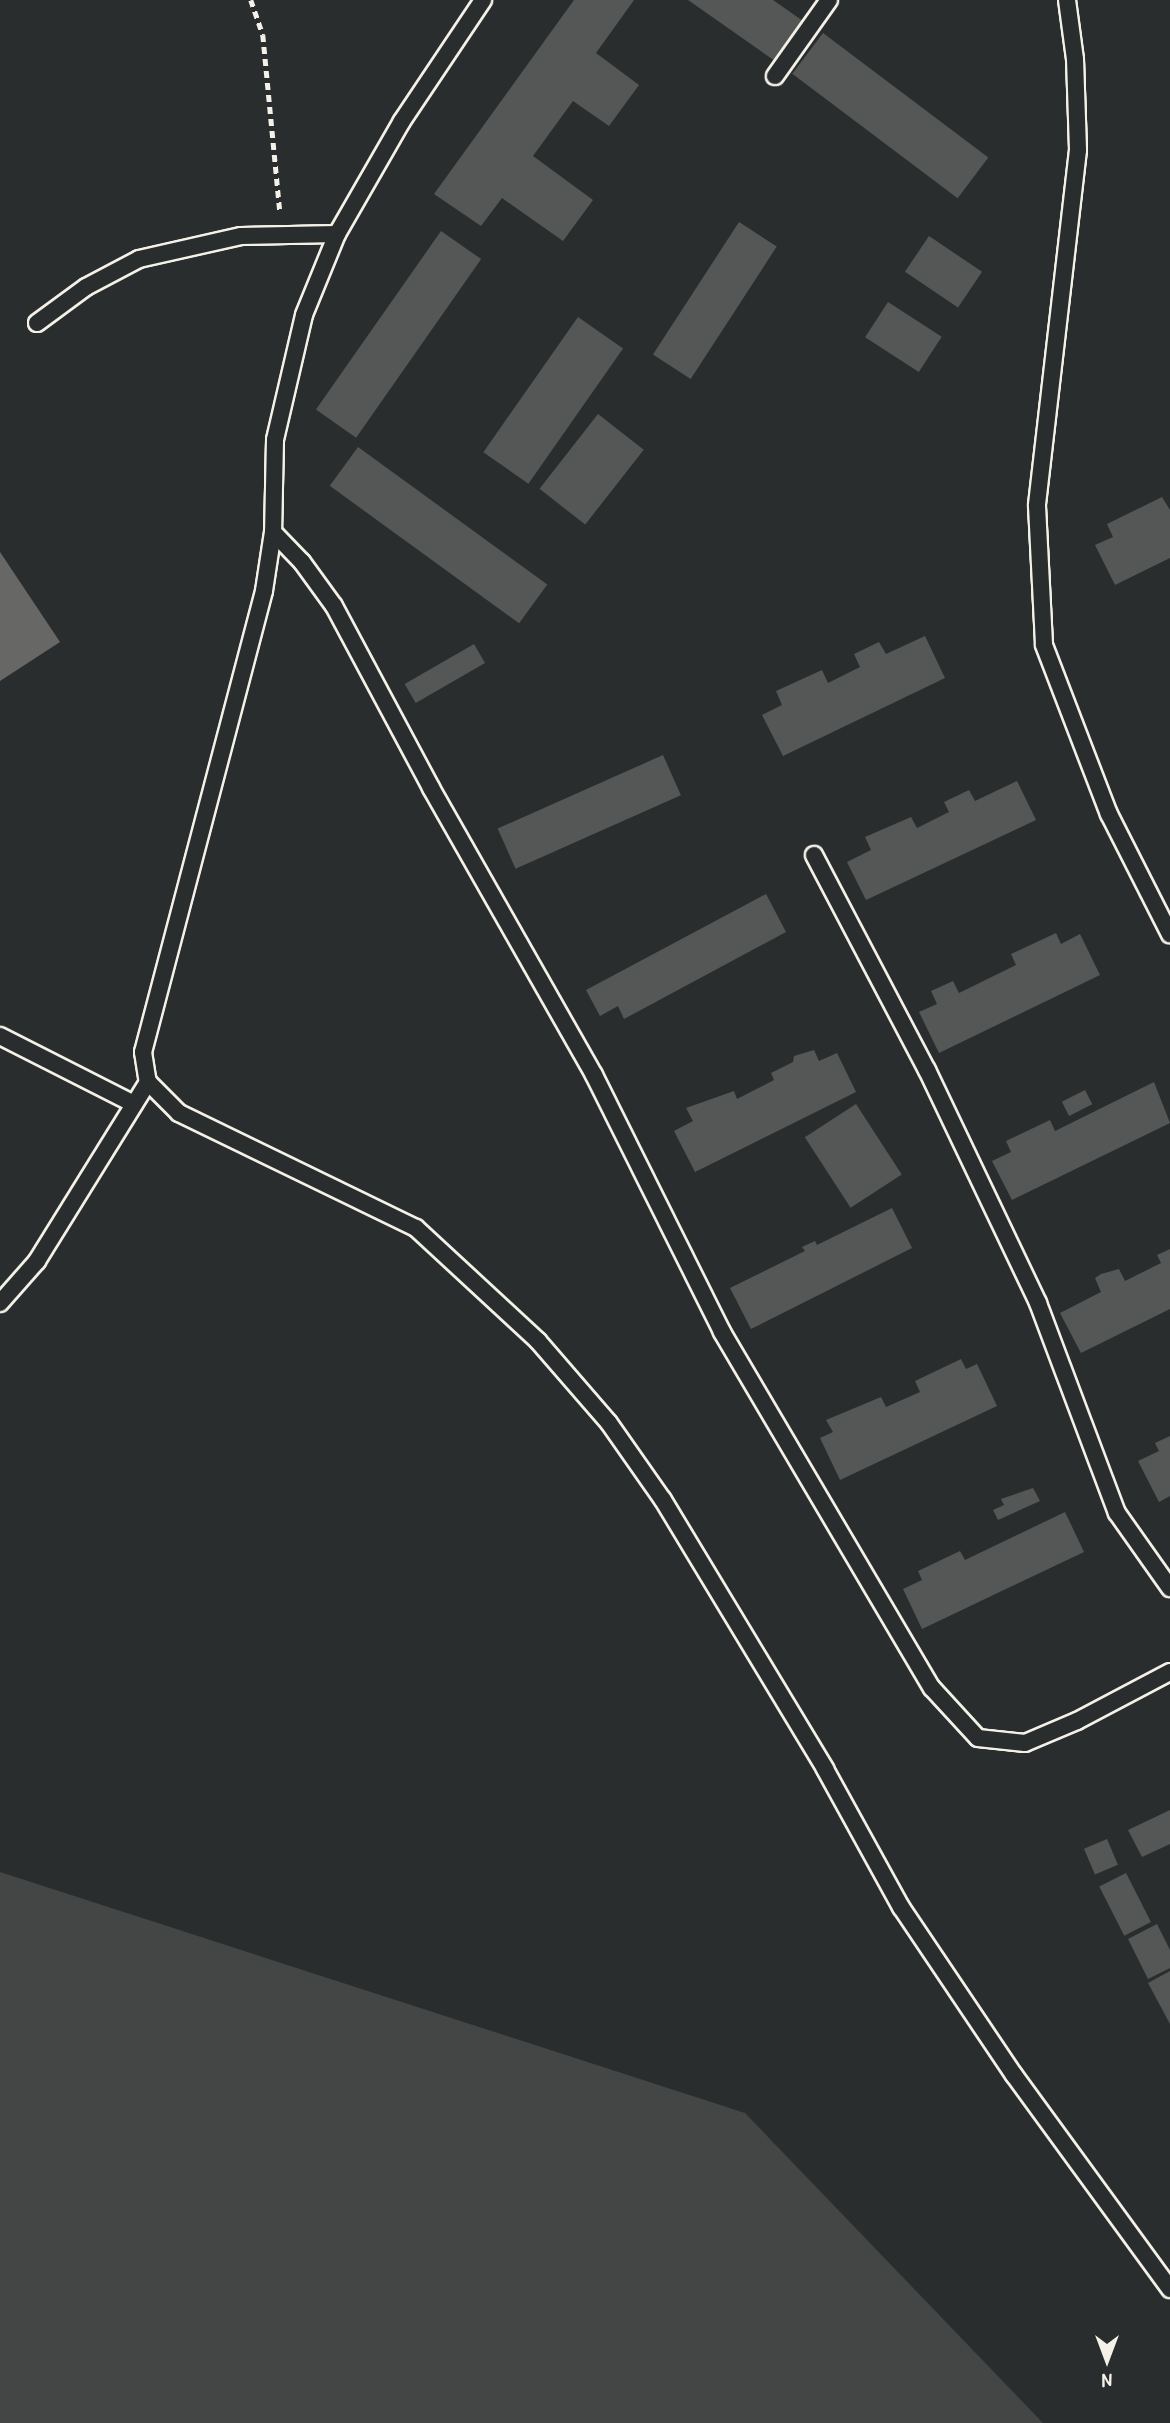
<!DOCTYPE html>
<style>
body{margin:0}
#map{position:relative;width:1170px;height:2423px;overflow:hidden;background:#2a2d2e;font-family:"Patrick Hand",sans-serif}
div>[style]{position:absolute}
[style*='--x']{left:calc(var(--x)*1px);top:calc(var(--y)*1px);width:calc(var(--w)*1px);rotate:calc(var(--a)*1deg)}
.green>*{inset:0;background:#444645}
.water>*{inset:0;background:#676866}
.building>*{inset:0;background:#555756;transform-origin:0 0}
.path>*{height:4.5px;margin-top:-2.25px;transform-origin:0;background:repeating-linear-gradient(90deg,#f4f1e8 0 7px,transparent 0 12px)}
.roads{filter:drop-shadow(2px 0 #f4f1e8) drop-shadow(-2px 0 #f4f1e8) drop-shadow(0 2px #f4f1e8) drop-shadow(0 -2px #f4f1e8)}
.lane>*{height:16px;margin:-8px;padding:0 8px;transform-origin:8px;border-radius:8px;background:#2a2d2e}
span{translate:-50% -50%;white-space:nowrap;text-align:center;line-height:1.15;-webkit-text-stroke:5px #2a2d2e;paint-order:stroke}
.north{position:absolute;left:1072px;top:2325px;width:70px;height:70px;-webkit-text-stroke:5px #2a2d2e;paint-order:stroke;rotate:180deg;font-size:19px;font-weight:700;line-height:28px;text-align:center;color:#f4f1e8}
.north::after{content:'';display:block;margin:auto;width:24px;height:32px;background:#f4f1e8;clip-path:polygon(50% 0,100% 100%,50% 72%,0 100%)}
</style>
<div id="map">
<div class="green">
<div style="clip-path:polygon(0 1872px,745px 2113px,1043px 2423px,0 2423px)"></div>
</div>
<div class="water">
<div style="clip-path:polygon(0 552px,60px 642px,0 681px)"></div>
</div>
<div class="building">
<div style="clip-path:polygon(574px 0,634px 0,596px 53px,639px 85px,609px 126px,573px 101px,533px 156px,593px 200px,563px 241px,502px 198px,481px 226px,434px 194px)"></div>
<div style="clip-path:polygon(688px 0,773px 0,803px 21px,775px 61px)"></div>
<div style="left:823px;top:33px;width:207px;height:51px;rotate:37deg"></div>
<div style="left:739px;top:222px;width:45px;height:158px;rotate:33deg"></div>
<div style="left:441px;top:231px;width:49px;height:218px;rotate:35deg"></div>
<div style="left:929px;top:236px;width:64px;height:43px;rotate:34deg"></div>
<div style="left:888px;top:302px;width:64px;height:42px;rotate:33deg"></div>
<div style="left:578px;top:317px;width:55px;height:165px;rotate:35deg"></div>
<div style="left:598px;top:414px;width:58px;height:95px;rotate:38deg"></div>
<div style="left:358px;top:447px;width:234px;height:48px;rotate:36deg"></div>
<div style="clip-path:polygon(1162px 497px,1170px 510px,1170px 558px,1115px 585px,1095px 545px,1113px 537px,1107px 524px)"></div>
<div style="clip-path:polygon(925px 636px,945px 678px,783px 756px,762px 715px,782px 705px,776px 691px,822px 670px,828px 683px,860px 667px,854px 654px,879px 642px,886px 654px)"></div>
<div style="left:474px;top:644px;width:22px;height:80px;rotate:60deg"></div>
<div style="left:663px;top:755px;width:44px;height:181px;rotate:66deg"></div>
<div style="clip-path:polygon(1017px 781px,1036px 820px,866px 900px,847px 862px,871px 850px,865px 837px,911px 817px,917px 828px,949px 812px,944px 802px,969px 790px,975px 801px)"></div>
<div style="clip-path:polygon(766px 894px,786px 932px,624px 1019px,618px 1006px,600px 1016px,586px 990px)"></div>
<div style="clip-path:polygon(1056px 933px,1061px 944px,1080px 934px,1100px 975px,939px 1053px,919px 1012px,937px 1004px,931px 991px,953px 981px,959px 993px,1016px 965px,1011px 954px)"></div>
<div style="clip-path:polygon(814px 1050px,819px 1061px,837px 1053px,856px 1092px,695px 1172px,674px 1131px,693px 1121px,686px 1108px,734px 1091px,737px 1099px,774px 1080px,771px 1073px,793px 1062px,794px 1056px)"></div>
<div style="clip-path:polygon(1154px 1082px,1170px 1123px,1012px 1200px,992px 1161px,1011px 1152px,1006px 1141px,1050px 1120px,1055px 1131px)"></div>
<div style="left:1085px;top:1090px;width:16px;height:26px;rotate:63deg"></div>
<div style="left:856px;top:1104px;width:84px;height:61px;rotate:57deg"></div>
<div style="clip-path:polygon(892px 1208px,912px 1248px,751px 1329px,730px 1288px,805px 1251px,802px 1247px,815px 1241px,817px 1245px)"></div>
<div style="clip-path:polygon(1170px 1249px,1170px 1309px,1081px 1353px,1060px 1313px,1101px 1292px,1095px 1278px,1101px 1274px,1119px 1269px,1125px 1281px,1161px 1263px,1157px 1255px)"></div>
<div style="clip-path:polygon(961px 1359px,966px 1369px,977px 1364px,997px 1406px,840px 1480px,820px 1438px,833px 1432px,826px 1420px,881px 1397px,886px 1407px,920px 1392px,915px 1381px)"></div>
<div style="clip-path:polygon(1170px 1436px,1170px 1496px,1159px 1502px,1138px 1461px,1159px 1451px,1155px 1443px)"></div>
<div style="clip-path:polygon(1033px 1488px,1040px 1501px,998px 1520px,993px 1510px,1004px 1505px,1001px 1499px)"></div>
<div style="clip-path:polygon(1065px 1512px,1084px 1552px,922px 1629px,903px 1589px,922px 1580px,918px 1571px,960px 1551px,965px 1560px)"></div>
<div style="clip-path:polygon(1170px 1810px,1170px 1844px,1142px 1857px,1128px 1830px)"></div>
<div style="left:1107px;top:1839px;width:28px;height:25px;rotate:67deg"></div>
<div style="left:1126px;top:1873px;width:55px;height:30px;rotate:63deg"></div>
<div style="clip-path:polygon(1157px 1924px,1170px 1950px,1170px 1968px,1148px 1979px,1128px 1939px)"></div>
<div style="clip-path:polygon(1170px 1971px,1170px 2024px,1148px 1983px)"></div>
</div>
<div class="path">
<div style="--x:251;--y:0;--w:37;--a:71"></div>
<div style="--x:263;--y:35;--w:176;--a:84.5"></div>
</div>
<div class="roads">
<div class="lane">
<div style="--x:483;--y:0;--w:146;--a:123.8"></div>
<div style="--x:402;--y:121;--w:130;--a:119.9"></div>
<div style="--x:337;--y:234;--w:87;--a:112.2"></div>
<div style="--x:304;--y:315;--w:128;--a:103.1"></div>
<div style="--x:275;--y:440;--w:92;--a:91.2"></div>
<div style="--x:273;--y:532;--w:60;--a:98.7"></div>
<div style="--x:264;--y:591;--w:477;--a:104.7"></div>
<div style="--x:143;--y:1052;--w:30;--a:81"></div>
<div style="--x:148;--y:1082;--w:44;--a:45"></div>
<div style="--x:179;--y:1113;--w:263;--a:25.9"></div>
<div style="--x:416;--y:1228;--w:166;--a:42.8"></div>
<div style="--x:538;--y:1341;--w:108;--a:49.1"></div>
<div style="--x:609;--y:1423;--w:94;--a:55"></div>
<div style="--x:663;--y:1500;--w:314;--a:58.9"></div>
<div style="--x:825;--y:1769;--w:158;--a:61.2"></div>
<div style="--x:901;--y:1907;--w:202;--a:56.1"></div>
<div style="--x:1014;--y:2075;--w:265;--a:53.9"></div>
<div style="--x:1067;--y:0;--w:60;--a:82.3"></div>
<div style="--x:1075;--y:59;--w:91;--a:88.1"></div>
<div style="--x:1078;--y:150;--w:358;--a:96.6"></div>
<div style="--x:1037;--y:506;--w:139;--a:87.1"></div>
<div style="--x:1044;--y:645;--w:181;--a:69"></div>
<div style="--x:1109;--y:814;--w:135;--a:63.1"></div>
<div style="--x:775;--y:76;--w:93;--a:-54.6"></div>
<div style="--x:37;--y:323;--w:61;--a:-36.3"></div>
<div style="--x:86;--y:287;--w:60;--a:-27.8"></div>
<div style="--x:139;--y:259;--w:105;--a:-12.7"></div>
<div style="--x:241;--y:236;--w:96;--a:-1.2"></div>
<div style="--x:273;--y:532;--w:42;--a:46"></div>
<div style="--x:302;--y:562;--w:54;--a:54"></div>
<div style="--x:334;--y:606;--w:206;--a:61.9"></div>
<div style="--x:431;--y:788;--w:330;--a:60.4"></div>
<div style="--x:594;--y:1075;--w:287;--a:63.5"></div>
<div style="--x:722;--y:1332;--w:413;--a:59.5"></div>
<div style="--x:932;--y:1688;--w:68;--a:47.4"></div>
<div style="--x:978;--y:1738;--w:47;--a:6.1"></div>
<div style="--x:1025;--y:1743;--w:56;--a:-22.9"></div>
<div style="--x:1077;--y:1721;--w:105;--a:-27.8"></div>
<div style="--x:814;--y:855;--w:243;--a:62.3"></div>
<div style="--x:927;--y:1070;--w:258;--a:64.5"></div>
<div style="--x:1038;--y:1303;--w:224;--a:69.4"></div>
<div style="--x:1117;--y:1513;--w:92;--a:54.8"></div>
<div style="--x:0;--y:1036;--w:148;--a:26.9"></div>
<div style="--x:0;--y:1303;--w:56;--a:-48.6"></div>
<div style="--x:37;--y:1261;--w:211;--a:-58.2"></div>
</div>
</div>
<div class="north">N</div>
</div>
